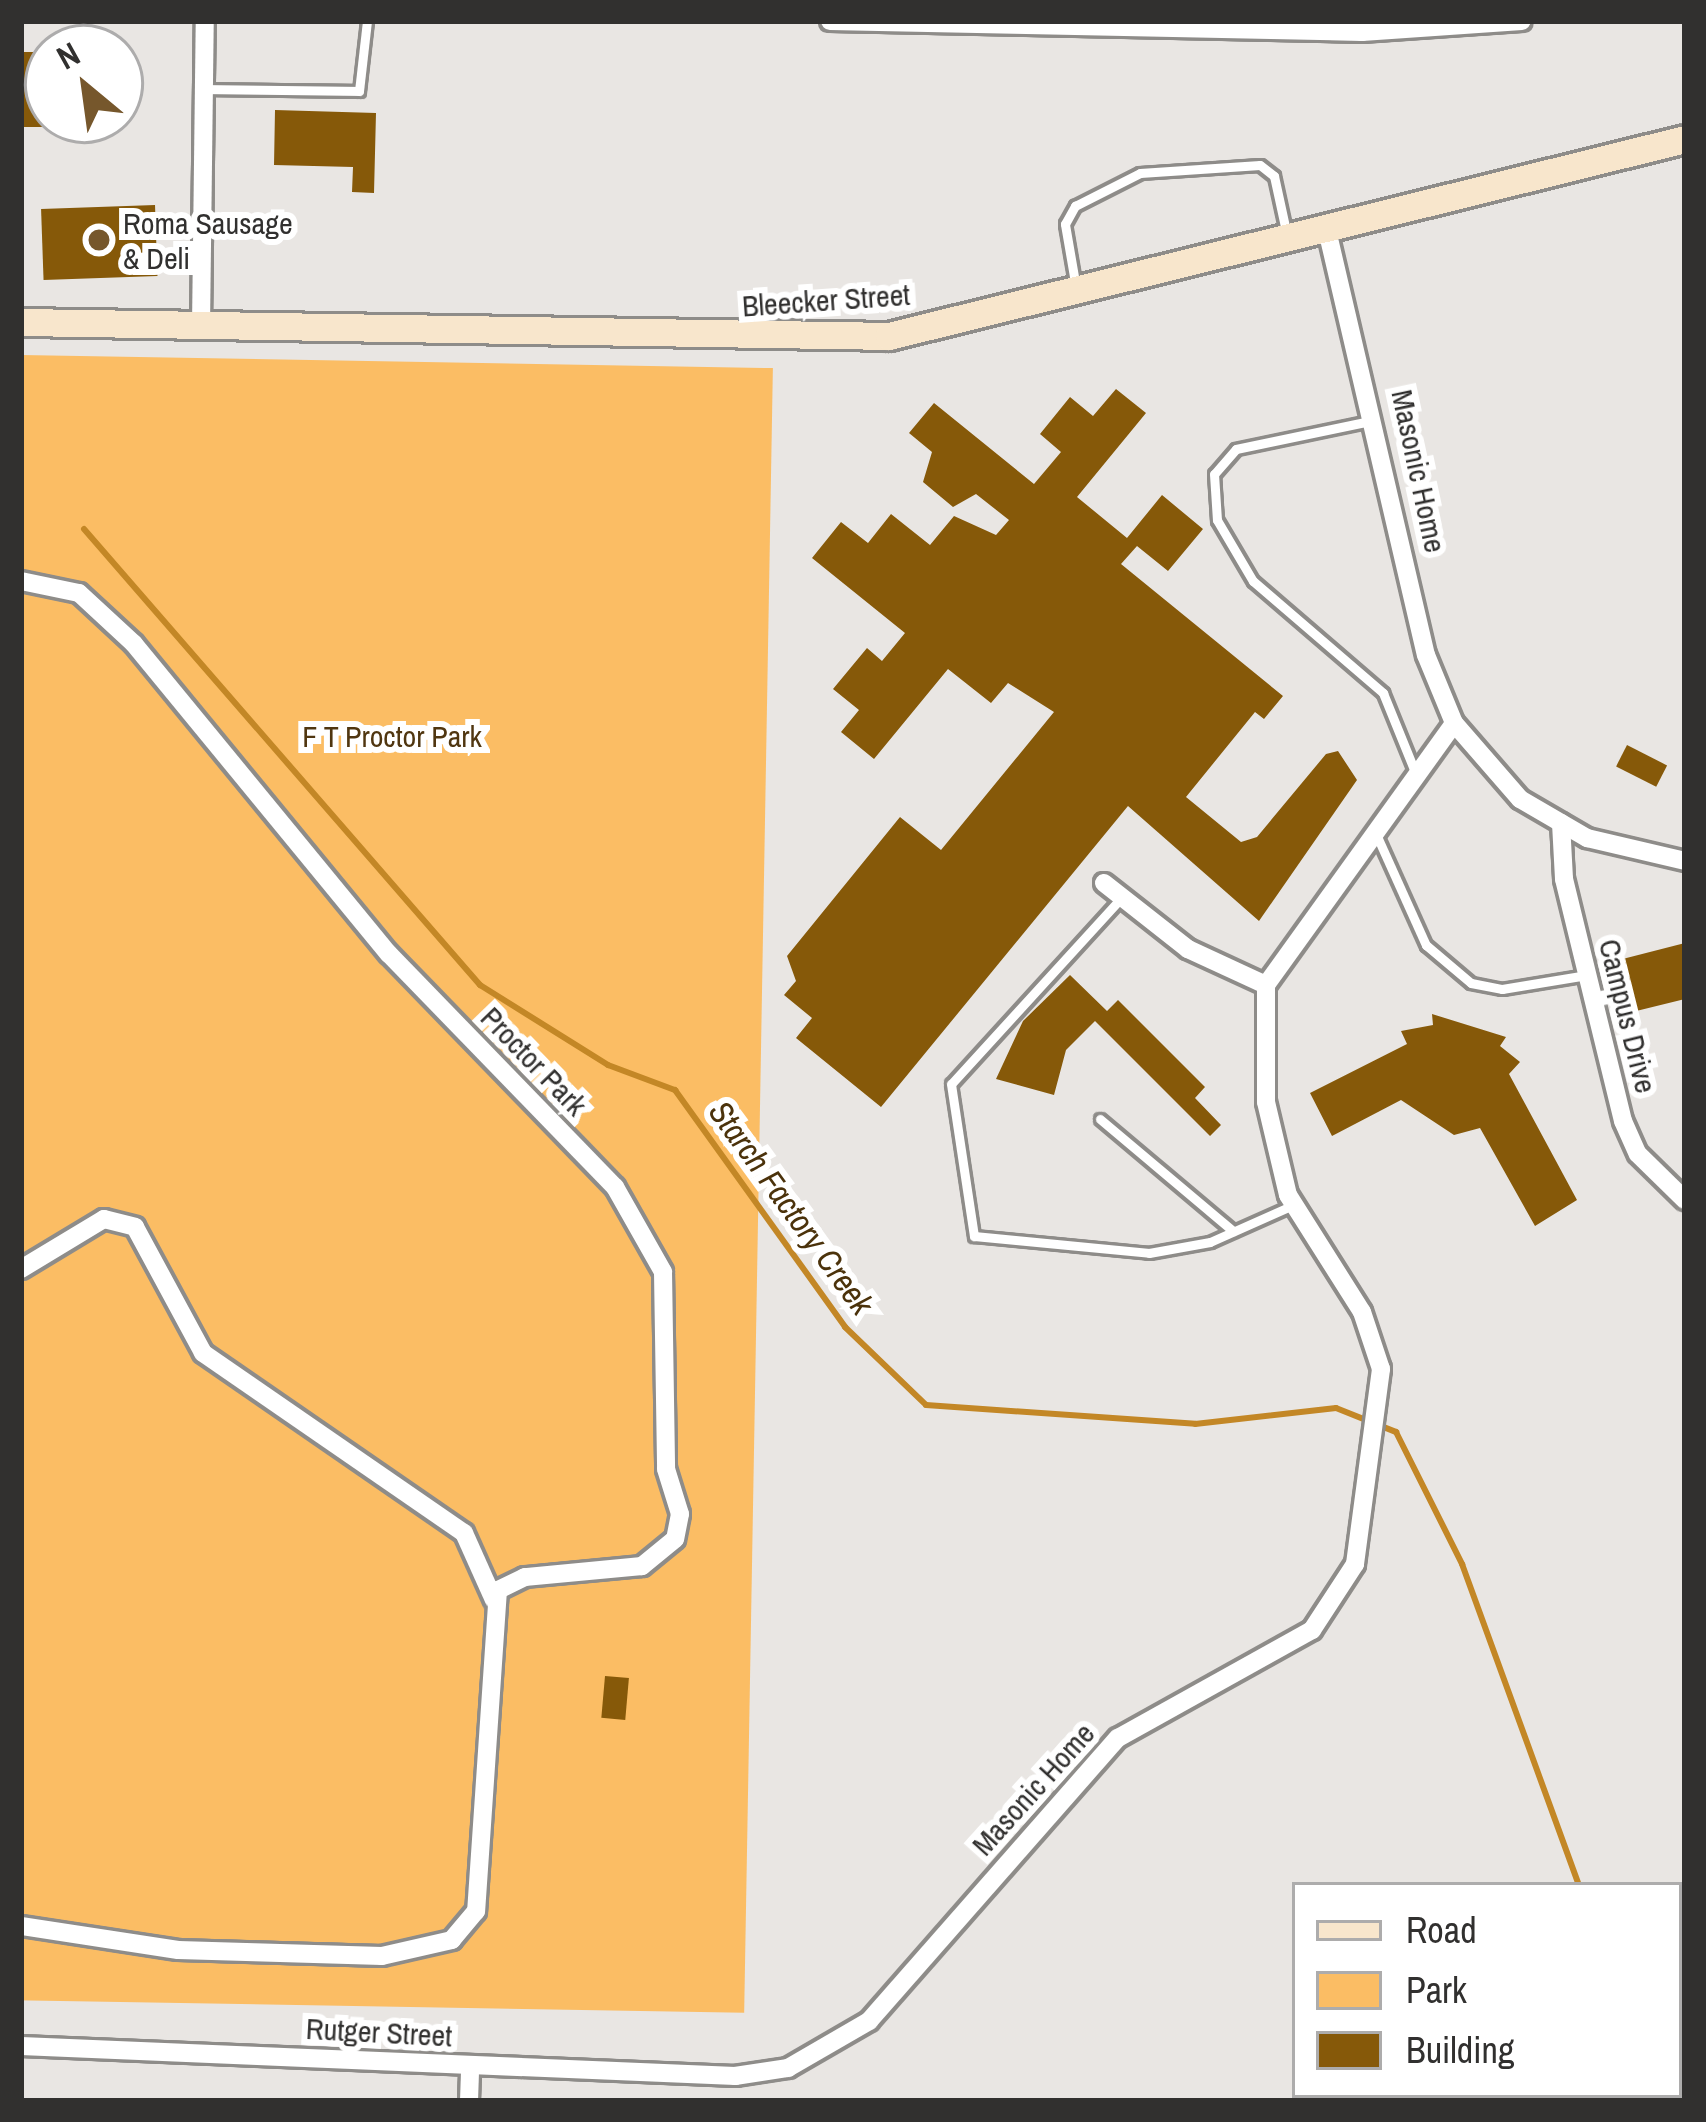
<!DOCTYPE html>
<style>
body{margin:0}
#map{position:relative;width:1706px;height:2122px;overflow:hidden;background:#e9e6e3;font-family:"Archivo Narrow",sans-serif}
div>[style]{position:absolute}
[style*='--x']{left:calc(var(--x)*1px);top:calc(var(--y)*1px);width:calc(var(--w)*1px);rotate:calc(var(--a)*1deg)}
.green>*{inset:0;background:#fbbd64;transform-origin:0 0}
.stream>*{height:6px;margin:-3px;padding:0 3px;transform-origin:3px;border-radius:3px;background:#c38726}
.building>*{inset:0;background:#865909;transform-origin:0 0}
.roads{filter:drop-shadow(3px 0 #8e8c89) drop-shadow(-3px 0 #8e8c89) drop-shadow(0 3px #8e8c89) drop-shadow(0 -3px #8e8c89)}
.lane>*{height:9px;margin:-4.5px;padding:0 4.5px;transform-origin:4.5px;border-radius:4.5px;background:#fff}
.street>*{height:18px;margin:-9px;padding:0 9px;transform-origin:9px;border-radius:9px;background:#fff}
.secondary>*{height:27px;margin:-13.5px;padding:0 13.5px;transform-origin:13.5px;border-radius:13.5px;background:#f8e6cc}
.dots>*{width:33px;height:33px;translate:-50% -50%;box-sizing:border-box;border:6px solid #fff;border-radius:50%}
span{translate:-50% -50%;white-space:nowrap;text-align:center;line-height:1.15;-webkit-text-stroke:12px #fff;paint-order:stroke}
.poi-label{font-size:30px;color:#31302f}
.left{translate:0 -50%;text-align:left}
.street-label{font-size:30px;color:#31302f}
.park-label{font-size:30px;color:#503610}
.water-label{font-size:33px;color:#4b320b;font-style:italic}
.frame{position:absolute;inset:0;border:24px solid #31302f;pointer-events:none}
.legend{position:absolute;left:1292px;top:1882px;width:390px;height:216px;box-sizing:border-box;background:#fff;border:3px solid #adacac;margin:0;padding:15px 21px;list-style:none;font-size:36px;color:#31302f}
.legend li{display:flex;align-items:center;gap:24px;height:60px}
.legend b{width:60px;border:3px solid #adacac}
.north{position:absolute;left:24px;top:24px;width:120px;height:120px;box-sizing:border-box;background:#fff;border:3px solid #adacac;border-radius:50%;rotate:331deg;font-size:33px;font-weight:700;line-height:48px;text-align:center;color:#31302f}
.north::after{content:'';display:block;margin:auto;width:42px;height:54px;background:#76572c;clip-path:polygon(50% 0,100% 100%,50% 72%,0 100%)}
</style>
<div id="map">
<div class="green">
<div style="left:21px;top:355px;width:752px;height:1645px;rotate:1deg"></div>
</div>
<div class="stream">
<div style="--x:84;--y:529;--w:604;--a:49.03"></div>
<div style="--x:480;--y:985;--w:151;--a:32"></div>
<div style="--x:608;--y:1065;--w:72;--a:20.5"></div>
<div style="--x:675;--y:1090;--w:292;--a:54.3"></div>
<div style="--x:845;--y:1327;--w:112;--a:43.9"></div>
<div style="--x:926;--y:1405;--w:270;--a:4"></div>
<div style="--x:1195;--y:1424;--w:142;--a:-6.5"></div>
<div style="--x:1336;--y:1408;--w:65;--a:21.8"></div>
<div style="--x:1396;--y:1432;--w:148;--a:63.4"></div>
<div style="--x:1462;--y:1564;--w:342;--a:70"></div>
<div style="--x:1647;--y:2095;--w:6;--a:72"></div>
</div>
<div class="building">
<div style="clip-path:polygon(21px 52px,48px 52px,48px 120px,93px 127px,21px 127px)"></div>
<div style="clip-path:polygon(275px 110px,376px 113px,374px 193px,352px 192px,353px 167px,274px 165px)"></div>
<div style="left:155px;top:205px;width:71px;height:114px;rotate:88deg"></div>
<div style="clip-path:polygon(1116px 389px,1146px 413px,1077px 497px,1127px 538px,1162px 495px,1203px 529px,1168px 571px,1137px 546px,1121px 564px,1283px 696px,1264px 719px,1255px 712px,1186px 797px,1241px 842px,1257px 837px,1326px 754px,1338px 751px,1357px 780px,1259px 921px,1128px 806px,881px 1107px,796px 1038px,812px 1018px,784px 995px,796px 981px,787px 956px,900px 817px,941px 850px,1054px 712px,1008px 683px,991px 703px,948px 669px,874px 759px,841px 732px,859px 710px,833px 689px,867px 648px,882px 661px,905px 633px,812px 558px,841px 522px,868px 543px,891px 514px,930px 545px,954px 516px,996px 535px,1009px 520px,976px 494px,953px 507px,923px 482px,932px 452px,909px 433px,934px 403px,1034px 484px,1061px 452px,1040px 434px,1070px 397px,1093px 416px)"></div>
<div style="left:1627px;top:745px;width:45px;height:24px;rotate:27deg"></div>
<div style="clip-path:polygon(1685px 943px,1685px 999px,1620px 1015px,1607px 963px)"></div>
<div style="clip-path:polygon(1070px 975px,1107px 1011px,1118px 1000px,1205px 1087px,1195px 1098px,1221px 1125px,1210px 1136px,1095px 1021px,1066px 1050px,1054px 1095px,996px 1079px,1023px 1021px)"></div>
<div style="clip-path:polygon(1432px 1014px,1506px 1037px,1500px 1046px,1520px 1062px,1509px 1074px,1577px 1200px,1535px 1226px,1480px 1128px,1454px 1135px,1401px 1100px,1332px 1136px,1310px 1093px,1407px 1044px,1401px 1031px,1433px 1025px)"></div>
<div style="left:605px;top:1676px;width:24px;height:42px;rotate:5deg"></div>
</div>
<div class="roads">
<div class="lane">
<div style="--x:204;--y:89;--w:155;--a:0.7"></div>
<div style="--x:359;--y:91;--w:70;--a:-83.5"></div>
<div style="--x:1076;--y:288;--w:65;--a:-99.8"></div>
<div style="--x:1065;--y:224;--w:21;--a:-61"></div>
<div style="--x:1075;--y:206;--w:73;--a:-26.9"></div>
<div style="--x:1140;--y:173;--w:120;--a:-3.8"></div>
<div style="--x:1260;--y:165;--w:18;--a:38"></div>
<div style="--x:1274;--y:176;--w:56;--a:77.7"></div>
<div style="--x:1370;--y:421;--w:137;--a:168.2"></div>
<div style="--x:1236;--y:449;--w:33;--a:131"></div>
<div style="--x:1214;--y:474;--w:46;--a:86.3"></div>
<div style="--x:1217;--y:520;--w:71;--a:59.5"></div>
<div style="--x:1253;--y:581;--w:172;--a:40.7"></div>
<div style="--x:1383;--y:693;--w:85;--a:67.9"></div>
<div style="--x:1376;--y:834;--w:122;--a:65.8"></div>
<div style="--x:1426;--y:945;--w:59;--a:40.2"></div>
<div style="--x:1471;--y:983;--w:32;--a:11"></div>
<div style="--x:1502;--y:989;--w:86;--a:-9.4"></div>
<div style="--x:1122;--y:897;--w:253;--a:132.4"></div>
<div style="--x:951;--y:1084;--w:154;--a:81.4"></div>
<div style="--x:974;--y:1236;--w:176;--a:5.5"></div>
<div style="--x:1149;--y:1253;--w:62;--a:-10.2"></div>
<div style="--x:1210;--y:1242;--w:91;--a:-24"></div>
<div style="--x:1100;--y:1119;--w:174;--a:40.1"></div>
</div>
<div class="street">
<div style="--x:830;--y:21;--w:532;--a:1.18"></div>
<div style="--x:1362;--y:32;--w:160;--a:-3.9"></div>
<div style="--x:1327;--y:230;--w:436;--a:76.9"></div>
<div style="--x:1426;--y:655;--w:74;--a:67.6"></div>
<div style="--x:1454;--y:723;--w:101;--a:49"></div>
<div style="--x:1520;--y:799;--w:78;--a:30.2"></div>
<div style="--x:1587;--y:838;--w:101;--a:13.2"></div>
<div style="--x:201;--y:327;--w:306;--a:-89.3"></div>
<div style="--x:21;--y:581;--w:59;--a:11.7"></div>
<div style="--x:79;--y:593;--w:75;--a:42.8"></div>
<div style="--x:134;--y:644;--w:401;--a:50.6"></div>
<div style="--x:389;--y:954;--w:325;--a:45.9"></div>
<div style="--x:615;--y:1187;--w:98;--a:60.5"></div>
<div style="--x:663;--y:1272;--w:197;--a:89.1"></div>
<div style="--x:666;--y:1469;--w:47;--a:72.7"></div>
<div style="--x:680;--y:1514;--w:25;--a:101"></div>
<div style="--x:675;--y:1539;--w:43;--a:140.7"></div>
<div style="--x:642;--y:1566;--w:118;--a:174.6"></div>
<div style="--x:525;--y:1577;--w:30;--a:154"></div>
<div style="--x:498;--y:1590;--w:322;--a:93.9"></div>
<div style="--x:476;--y:1911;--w:38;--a:130"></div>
<div style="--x:452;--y:1940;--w:72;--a:167.1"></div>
<div style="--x:382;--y:1956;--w:204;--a:-178.3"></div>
<div style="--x:178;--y:1950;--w:159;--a:-171.3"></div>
<div style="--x:1561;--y:823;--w:56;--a:86.9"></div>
<div style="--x:1564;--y:879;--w:249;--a:76.3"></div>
<div style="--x:1623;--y:1121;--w:36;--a:66"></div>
<div style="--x:1638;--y:1154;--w:66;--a:44.4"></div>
<div style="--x:1104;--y:883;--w:107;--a:38.2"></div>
<div style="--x:1188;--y:949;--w:86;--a:24.8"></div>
<div style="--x:21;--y:1269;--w:97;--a:-31.1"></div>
<div style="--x:104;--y:1219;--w:32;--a:14"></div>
<div style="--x:135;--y:1227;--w:143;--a:61.6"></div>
<div style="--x:203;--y:1353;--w:317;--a:34.6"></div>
<div style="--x:464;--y:1533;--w:73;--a:65.9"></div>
<div style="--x:21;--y:2046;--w:715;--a:2.41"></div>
<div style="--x:735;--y:2076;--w:54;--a:-8.6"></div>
<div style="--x:788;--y:2068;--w:94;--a:-30.1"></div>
<div style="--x:869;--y:2021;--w:377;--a:-48.7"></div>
<div style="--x:1118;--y:1738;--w:222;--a:-29.1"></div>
<div style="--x:1312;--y:1630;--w:79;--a:-56.9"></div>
<div style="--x:1355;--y:1564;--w:197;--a:-82.4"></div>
<div style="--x:1381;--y:1369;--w:60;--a:-108.4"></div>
<div style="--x:1362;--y:1312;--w:138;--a:-122.3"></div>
<div style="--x:1288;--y:1195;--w:96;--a:-103.3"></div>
<div style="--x:1266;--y:1102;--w:117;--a:-90"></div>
<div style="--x:1266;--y:985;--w:322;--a:-54.3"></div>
<div style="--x:469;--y:2101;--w:35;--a:-88"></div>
</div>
<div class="secondary">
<div style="--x:21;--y:322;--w:868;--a:0.92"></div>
<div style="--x:889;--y:336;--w:820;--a:-13.9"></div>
</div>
</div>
<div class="dots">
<div style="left:99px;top:240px;background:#76572c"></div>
</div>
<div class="poi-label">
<span class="left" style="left:123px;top:240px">Roma Sausage<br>&amp; Deli</span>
</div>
<div class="street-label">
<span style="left:826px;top:300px;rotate:-4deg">Bleecker Street</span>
<span style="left:1419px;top:471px;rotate:78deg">Masonic Home</span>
<span style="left:1628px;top:1016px;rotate:76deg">Campus Drive</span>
<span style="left:534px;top:1061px;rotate:46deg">Proctor Park</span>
<span style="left:1033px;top:1789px;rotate:-48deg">Masonic Home</span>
<span style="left:379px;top:2032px;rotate:3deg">Rutger Street</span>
</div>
<div class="park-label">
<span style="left:392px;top:736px">F T Proctor Park</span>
</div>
<div class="water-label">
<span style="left:791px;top:1208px;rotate:54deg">Starch Factory Creek</span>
</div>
<div class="frame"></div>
<ul class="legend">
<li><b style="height:15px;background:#f8e6cc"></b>Road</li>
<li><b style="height:33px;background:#fbbd64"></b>Park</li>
<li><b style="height:33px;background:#865909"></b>Building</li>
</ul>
<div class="north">N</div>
</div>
